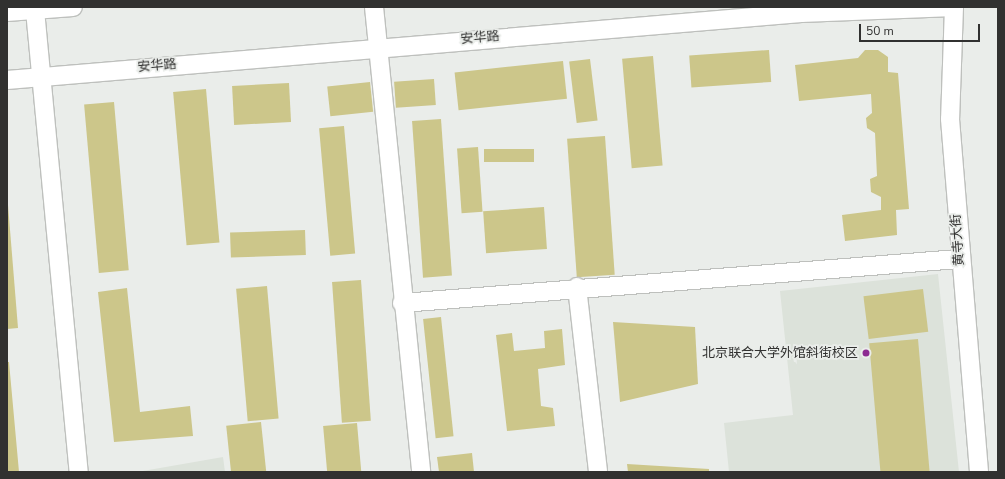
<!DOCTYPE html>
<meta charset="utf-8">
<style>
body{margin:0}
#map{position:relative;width:1005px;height:479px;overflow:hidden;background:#eaedea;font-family:"Nunito Sans","Noto Sans SC",sans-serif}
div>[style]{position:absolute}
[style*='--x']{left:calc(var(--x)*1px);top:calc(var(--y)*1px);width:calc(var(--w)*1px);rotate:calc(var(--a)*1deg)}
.built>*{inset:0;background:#dce2da}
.building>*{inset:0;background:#ccc68a;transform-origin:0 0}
.roads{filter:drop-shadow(1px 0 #bec0bd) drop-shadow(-1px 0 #bec0bd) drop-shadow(0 1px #bec0bd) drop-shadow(0 -1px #bec0bd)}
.minor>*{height:18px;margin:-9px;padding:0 9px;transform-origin:9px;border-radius:9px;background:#fff}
.dots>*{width:11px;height:11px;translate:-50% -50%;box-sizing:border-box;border:2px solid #eaedea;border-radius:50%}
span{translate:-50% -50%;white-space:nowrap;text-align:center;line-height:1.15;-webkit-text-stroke:3.5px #eaedea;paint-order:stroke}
.street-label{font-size:13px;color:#313130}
.poi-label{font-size:13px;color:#313130}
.right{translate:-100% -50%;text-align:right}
.frame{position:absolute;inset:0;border:8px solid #313130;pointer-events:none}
.scale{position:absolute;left:859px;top:24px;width:121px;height:18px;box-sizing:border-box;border:2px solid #313130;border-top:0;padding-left:5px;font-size:12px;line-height:14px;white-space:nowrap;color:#313130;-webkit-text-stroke:3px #eaedea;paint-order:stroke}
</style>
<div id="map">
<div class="built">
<div style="clip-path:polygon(938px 274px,959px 472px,729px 472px,724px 423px,793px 415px,780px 291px)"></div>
<div style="clip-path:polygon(223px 457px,225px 472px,137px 472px)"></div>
</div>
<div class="building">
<div style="left:769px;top:50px;width:32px;height:80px;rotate:86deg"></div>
<div style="clip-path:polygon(865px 50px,878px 50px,888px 57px,888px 72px,898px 73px,909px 209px,896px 210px,897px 235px,845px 241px,842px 215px,881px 210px,881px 197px,871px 192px,870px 179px,877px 176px,875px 133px,867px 128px,866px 118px,872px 113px,871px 94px,799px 101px,795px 65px,858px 58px)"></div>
<div style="left:653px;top:56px;width:110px;height:31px;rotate:85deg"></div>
<div style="left:590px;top:59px;width:62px;height:21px;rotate:83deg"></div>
<div style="left:563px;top:61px;width:38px;height:109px;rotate:84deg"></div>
<div style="left:434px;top:79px;width:26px;height:40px;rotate:86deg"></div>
<div style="left:370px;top:82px;width:30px;height:43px;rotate:84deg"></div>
<div style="left:289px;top:83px;width:39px;height:57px;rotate:87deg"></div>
<div style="left:206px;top:89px;width:154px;height:33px;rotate:85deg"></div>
<div style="left:114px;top:102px;width:169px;height:30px;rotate:85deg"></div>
<div style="left:441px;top:119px;width:157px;height:29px;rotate:86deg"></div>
<div style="left:344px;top:126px;width:128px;height:25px;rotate:85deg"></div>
<div style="left:605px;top:136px;width:139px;height:38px;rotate:86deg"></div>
<div style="left:478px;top:147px;width:65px;height:21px;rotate:86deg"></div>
<div style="left:534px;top:149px;width:13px;height:50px;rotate:90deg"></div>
<div style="clip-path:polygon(8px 205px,18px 328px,7px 329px,7px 206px)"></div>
<div style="left:544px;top:207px;width:42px;height:61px;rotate:86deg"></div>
<div style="left:305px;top:230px;width:25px;height:75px;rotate:88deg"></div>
<div style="left:361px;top:280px;width:141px;height:29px;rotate:86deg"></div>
<div style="left:267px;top:286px;width:133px;height:31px;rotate:85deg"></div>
<div style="clip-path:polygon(127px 288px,140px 412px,190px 406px,193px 436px,114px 442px,98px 292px)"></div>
<div style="left:923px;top:289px;width:43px;height:60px;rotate:83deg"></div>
<div style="left:441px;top:317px;width:120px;height:18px;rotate:84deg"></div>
<div style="clip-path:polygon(613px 322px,695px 327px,698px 384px,620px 402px)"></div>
<div style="clip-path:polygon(562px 329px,565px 365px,538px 369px,541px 406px,553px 408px,555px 426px,507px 431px,496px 335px,512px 333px,514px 351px,545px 348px,544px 331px)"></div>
<div style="left:918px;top:339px;width:134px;height:49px;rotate:85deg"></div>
<div style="clip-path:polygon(7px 362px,9px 362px,19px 472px,7px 472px)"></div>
<div style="left:261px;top:422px;width:50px;height:35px;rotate:84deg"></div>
<div style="left:357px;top:423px;width:49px;height:34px;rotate:85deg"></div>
<div style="clip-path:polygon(472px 453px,474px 472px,439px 472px,437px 457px)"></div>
<div style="clip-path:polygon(627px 464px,709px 469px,709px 472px,628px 472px)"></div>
</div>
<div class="roads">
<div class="minor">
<div style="--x:374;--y:7;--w:467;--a:84.2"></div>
<div style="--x:954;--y:7;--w:112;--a:92"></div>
<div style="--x:950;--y:119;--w:354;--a:85.3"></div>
<div style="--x:35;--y:10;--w:464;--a:84.6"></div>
<div style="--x:7;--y:12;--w:66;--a:-4.3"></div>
<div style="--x:7;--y:80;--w:797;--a:-4.82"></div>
<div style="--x:801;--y:13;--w:153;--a:-2.2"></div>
<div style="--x:577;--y:287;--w:186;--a:83.5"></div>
<div style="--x:402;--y:303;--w:559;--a:-4.52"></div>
</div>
</div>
<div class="dots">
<div style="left:866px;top:353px;background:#8c2a91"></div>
</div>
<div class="street-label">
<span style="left:480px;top:38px;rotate:-5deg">安华路</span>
<span style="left:157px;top:66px;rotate:-5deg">安华路</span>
<span style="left:958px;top:240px;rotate:-94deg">黄寺大街</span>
</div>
<div class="poi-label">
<span class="right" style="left:858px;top:353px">北京联合大学外馆斜街校区</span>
</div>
<div class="frame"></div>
<div class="scale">50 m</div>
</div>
